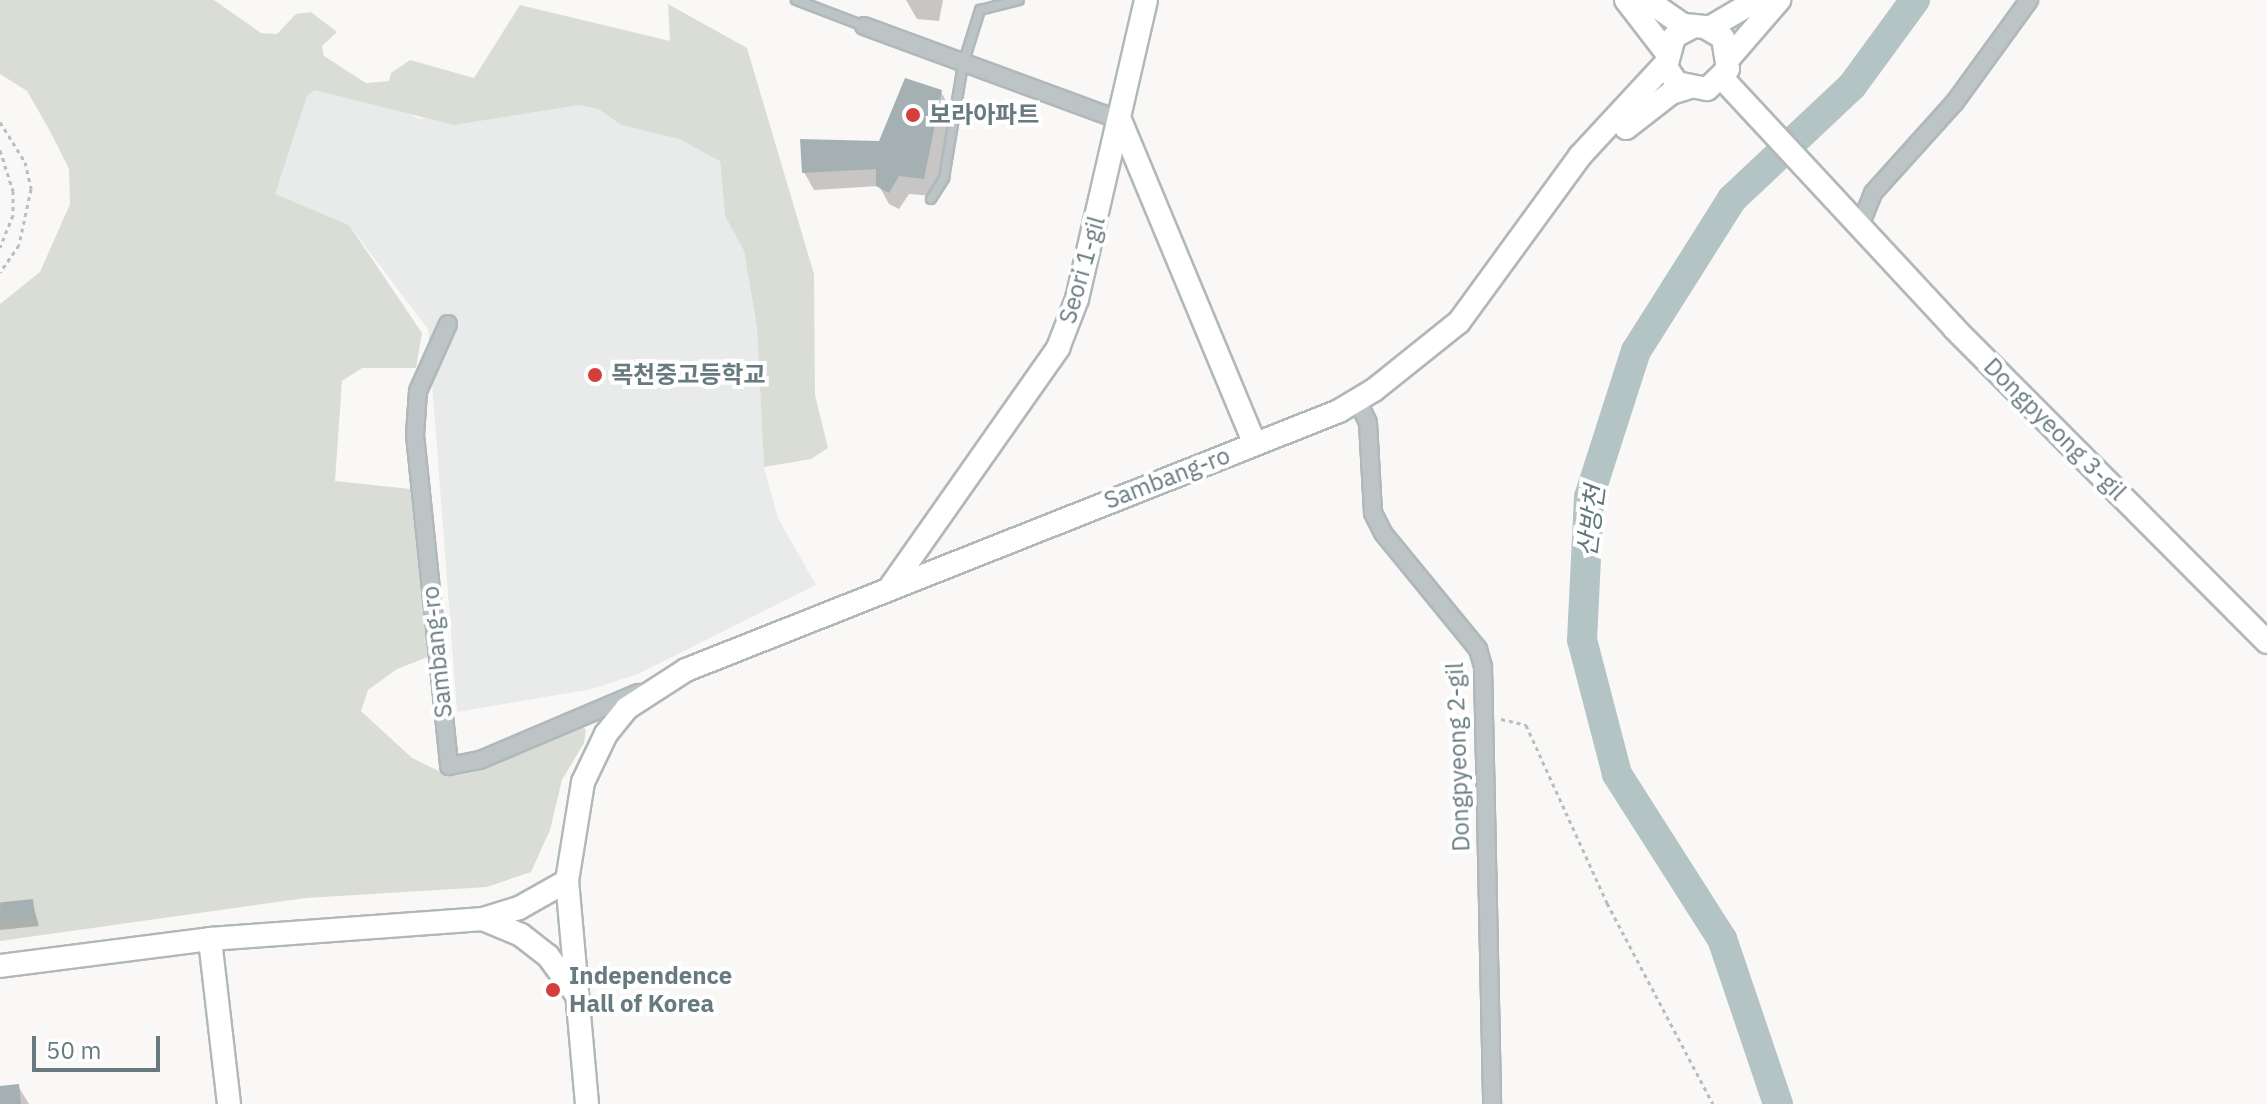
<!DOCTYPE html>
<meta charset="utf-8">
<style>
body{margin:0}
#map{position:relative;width:2267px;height:1104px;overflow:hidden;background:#f9f8f6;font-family:"IBM Plex Sans","Noto Sans KR",sans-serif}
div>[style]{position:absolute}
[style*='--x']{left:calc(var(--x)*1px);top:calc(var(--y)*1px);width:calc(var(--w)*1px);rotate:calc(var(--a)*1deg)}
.built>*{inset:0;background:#e9eaea}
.green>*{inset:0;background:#daddd6}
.shadow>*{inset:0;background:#0003}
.river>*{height:30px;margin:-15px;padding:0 15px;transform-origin:15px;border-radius:15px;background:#b4c4c4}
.building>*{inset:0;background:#a5b0b3;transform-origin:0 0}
.path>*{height:3px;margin-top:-1.5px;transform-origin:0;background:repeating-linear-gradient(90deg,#b8bdbe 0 4px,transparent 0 8px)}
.roads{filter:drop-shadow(2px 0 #b0b8ba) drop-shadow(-2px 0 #b0b8ba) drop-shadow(0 2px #b0b8ba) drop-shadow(0 -2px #b0b8ba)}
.lane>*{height:8px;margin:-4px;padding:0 4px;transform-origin:4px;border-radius:4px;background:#bdc4c5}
.street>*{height:16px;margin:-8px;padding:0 8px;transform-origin:8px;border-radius:8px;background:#bdc4c5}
.secondary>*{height:22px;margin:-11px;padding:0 11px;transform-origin:11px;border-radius:11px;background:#fff}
.dots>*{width:22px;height:22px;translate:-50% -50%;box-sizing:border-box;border:4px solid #fff;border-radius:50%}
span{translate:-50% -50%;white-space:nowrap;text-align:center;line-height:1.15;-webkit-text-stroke:8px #fff;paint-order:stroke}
.poi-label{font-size:24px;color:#667a7f;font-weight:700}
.left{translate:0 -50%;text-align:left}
.street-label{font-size:24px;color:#667a7f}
.water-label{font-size:26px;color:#617878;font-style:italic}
.scale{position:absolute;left:32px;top:1036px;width:128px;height:36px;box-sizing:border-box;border:4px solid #667a7f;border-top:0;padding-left:10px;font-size:24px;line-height:28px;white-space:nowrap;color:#667a7f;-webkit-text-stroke:6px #fff;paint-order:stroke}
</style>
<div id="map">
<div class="built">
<div style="clip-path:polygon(314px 90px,402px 109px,418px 119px,579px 105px,598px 109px,621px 125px,679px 139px,720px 161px,725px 216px,744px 251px,757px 328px,764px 467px,778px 518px,816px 585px,638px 674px,592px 689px,457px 712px,428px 329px,349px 225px,274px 194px,307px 95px)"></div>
</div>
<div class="green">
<div style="clip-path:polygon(0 0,214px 0,261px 33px,277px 34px,296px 14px,311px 12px,337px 32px,322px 46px,324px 56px,366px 83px,389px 81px,391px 73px,410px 60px,474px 78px,520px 5px,670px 41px,668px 4px,747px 48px,814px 274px,815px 395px,828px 448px,811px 459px,764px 467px,757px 328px,744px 251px,725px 216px,720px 161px,679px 139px,621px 125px,598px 109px,579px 105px,454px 125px,314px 90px,307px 96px,275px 194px,349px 225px,422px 333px,416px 368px,362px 368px,342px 381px,335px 481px,410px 489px,428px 657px,397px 669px,368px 690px,361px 711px,412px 758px,449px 776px,474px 772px,580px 724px,586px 730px,584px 743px,562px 780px,550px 830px,531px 872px,487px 887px,306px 898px,0 941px,0 304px,40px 272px,70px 204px,69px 169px,50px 131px,27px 91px,0 74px)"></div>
</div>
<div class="shadow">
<div style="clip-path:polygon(906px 0,943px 0,939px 21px,917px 19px)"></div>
<div style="clip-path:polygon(941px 92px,951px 110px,934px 196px,909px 194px,899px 209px,889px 204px,879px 186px,814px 190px,804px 172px,880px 143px)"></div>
<div style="clip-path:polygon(32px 901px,39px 926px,0 930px,0 905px)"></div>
<div style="clip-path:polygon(18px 1086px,29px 1104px,0 1104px,0 1088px)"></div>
</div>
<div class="river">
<div style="--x:1778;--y:1104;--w:174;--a:-108.7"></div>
<div style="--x:1722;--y:939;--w:196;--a:-122.5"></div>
<div style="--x:1617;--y:774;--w:138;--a:-104.6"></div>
<div style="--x:1582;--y:640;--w:143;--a:-87.2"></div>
<div style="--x:1589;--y:497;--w:153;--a:-72.2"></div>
<div style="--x:1636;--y:351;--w:180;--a:-57.7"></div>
<div style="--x:1732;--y:199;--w:165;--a:-43.3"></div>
<div style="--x:1852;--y:86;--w:107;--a:-53.8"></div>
</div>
<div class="building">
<div style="clip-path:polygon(905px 78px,942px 90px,924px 179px,899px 176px,889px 193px,876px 186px,876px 169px,802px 173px,800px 139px,879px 141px)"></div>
<div style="left:33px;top:899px;width:19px;height:33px;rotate:84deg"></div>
<div style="clip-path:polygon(19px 1084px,21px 1104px,0 1104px,0 1086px)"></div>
</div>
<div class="path">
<div style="--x:0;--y:122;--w:47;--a:58"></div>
<div style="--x:25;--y:162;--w:28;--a:77"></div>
<div style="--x:31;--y:189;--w:57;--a:102.1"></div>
<div style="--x:19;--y:245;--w:33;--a:125"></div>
<div style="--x:0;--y:150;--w:43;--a:72.4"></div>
<div style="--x:13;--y:191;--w:24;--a:90"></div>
<div style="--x:13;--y:215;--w:35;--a:112"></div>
<div style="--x:1501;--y:719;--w:26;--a:13"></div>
<div style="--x:1526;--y:725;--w:196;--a:65.5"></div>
<div style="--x:1607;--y:903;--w:227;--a:62.2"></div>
</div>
<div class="roads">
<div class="lane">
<div style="--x:796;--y:0;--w:73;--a:20.9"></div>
<div style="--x:931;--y:199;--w:25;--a:-58"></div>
<div style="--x:944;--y:178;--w:116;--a:-80.5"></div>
<div style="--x:963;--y:64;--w:57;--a:-72.5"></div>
<div style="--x:980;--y:10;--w:40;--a:-14.4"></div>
</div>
<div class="street">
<div style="--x:864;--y:26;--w:273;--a:20.2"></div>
<div style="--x:1859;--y:228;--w:38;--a:-68"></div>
<div style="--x:1873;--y:193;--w:122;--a:-48"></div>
<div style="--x:1955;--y:102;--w:126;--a:-54"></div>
<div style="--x:448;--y:324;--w:73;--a:114.1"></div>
<div style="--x:418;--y:391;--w:44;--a:93.9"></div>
<div style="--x:415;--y:435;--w:333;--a:84.1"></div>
<div style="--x:449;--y:766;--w:32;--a:-11"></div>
<div style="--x:480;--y:760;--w:172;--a:-23"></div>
<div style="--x:1357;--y:400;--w:25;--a:64"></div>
<div style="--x:1368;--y:423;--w:90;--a:86.8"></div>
<div style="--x:1373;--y:513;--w:22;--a:63"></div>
<div style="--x:1383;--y:533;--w:150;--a:50.7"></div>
<div style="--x:1478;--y:649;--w:19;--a:74"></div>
<div style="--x:1483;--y:667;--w:437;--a:88.8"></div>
</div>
<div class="secondary">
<div style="--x:1626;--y:0;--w:66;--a:52.4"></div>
<div style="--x:1647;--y:0;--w:44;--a:34.8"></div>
<div style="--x:1683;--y:25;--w:22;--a:5"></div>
<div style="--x:1705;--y:27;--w:21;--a:31"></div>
<div style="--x:1723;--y:38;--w:31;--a:81"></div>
<div style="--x:1728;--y:69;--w:29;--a:136"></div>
<div style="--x:1707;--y:89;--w:31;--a:-169"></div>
<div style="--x:1677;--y:83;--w:19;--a:-125"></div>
<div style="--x:1666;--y:67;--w:31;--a:-75"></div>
<div style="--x:1674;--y:37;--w:23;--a:-29"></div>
<div style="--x:1709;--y:28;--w:56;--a:-30.3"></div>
<div style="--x:1729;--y:58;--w:77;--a:-49.2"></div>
<div style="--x:1723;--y:79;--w:340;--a:47.1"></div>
<div style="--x:1954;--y:328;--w:443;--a:45.1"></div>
<div style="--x:1120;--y:120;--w:351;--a:67.4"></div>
<div style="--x:1626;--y:128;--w:57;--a:-37.9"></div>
<div style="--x:1671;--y:93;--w:17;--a:-17"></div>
<div style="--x:891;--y:586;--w:291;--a:-54.9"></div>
<div style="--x:1058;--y:348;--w:53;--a:-68.8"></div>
<div style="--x:1077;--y:299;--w:307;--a:-77"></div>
<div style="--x:483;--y:919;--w:38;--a:-17"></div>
<div style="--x:519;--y:908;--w:55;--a:-29.4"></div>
<div style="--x:0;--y:966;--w:212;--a:-7.3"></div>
<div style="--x:229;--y:1104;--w:166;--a:-96.6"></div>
<div style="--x:210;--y:939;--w:274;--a:-4.2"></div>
<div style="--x:483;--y:919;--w:41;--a:22.8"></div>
<div style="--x:521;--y:935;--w:34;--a:38"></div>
<div style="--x:548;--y:956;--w:44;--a:53.4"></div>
<div style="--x:587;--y:1104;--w:224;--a:-95.1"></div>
<div style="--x:567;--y:881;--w:100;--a:-80.8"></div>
<div style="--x:583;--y:782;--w:53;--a:-64.4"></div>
<div style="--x:606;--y:734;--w:33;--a:-51"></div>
<div style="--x:627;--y:708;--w:70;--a:-32.8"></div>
<div style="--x:686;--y:670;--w:702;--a:-21.63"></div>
<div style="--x:1339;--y:411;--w:41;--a:-31"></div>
<div style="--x:1374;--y:390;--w:109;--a:-38.7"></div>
<div style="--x:1459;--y:322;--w:205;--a:-53.9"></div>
<div style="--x:1580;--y:156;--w:127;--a:-47.2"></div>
</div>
</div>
<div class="dots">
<div style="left:913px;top:115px;background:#d43e3b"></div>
<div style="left:595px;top:375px;background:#d43e3b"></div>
<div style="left:553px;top:990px;background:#d43e3b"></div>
</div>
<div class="poi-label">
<span class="left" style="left:929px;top:115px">보라아파트</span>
<span class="left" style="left:611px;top:375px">목천중고등학교</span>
<span class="left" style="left:569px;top:990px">Independence<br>Hall of Korea</span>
</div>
<div class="street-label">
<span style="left:1082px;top:270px;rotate:-74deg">Seori 1-gil</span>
<span style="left:2055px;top:429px;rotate:45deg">Dongpyeong 3-gil</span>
<span style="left:1167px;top:478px;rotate:-21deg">Sambang-ro</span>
<span style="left:437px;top:652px;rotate:-96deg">Sambang-ro</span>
<span style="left:1458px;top:757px;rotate:-92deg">Dongpyeong 2-gil</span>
</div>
<div class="water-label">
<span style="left:1591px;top:521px;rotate:-83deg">산방천</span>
</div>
<div class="scale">50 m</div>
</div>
